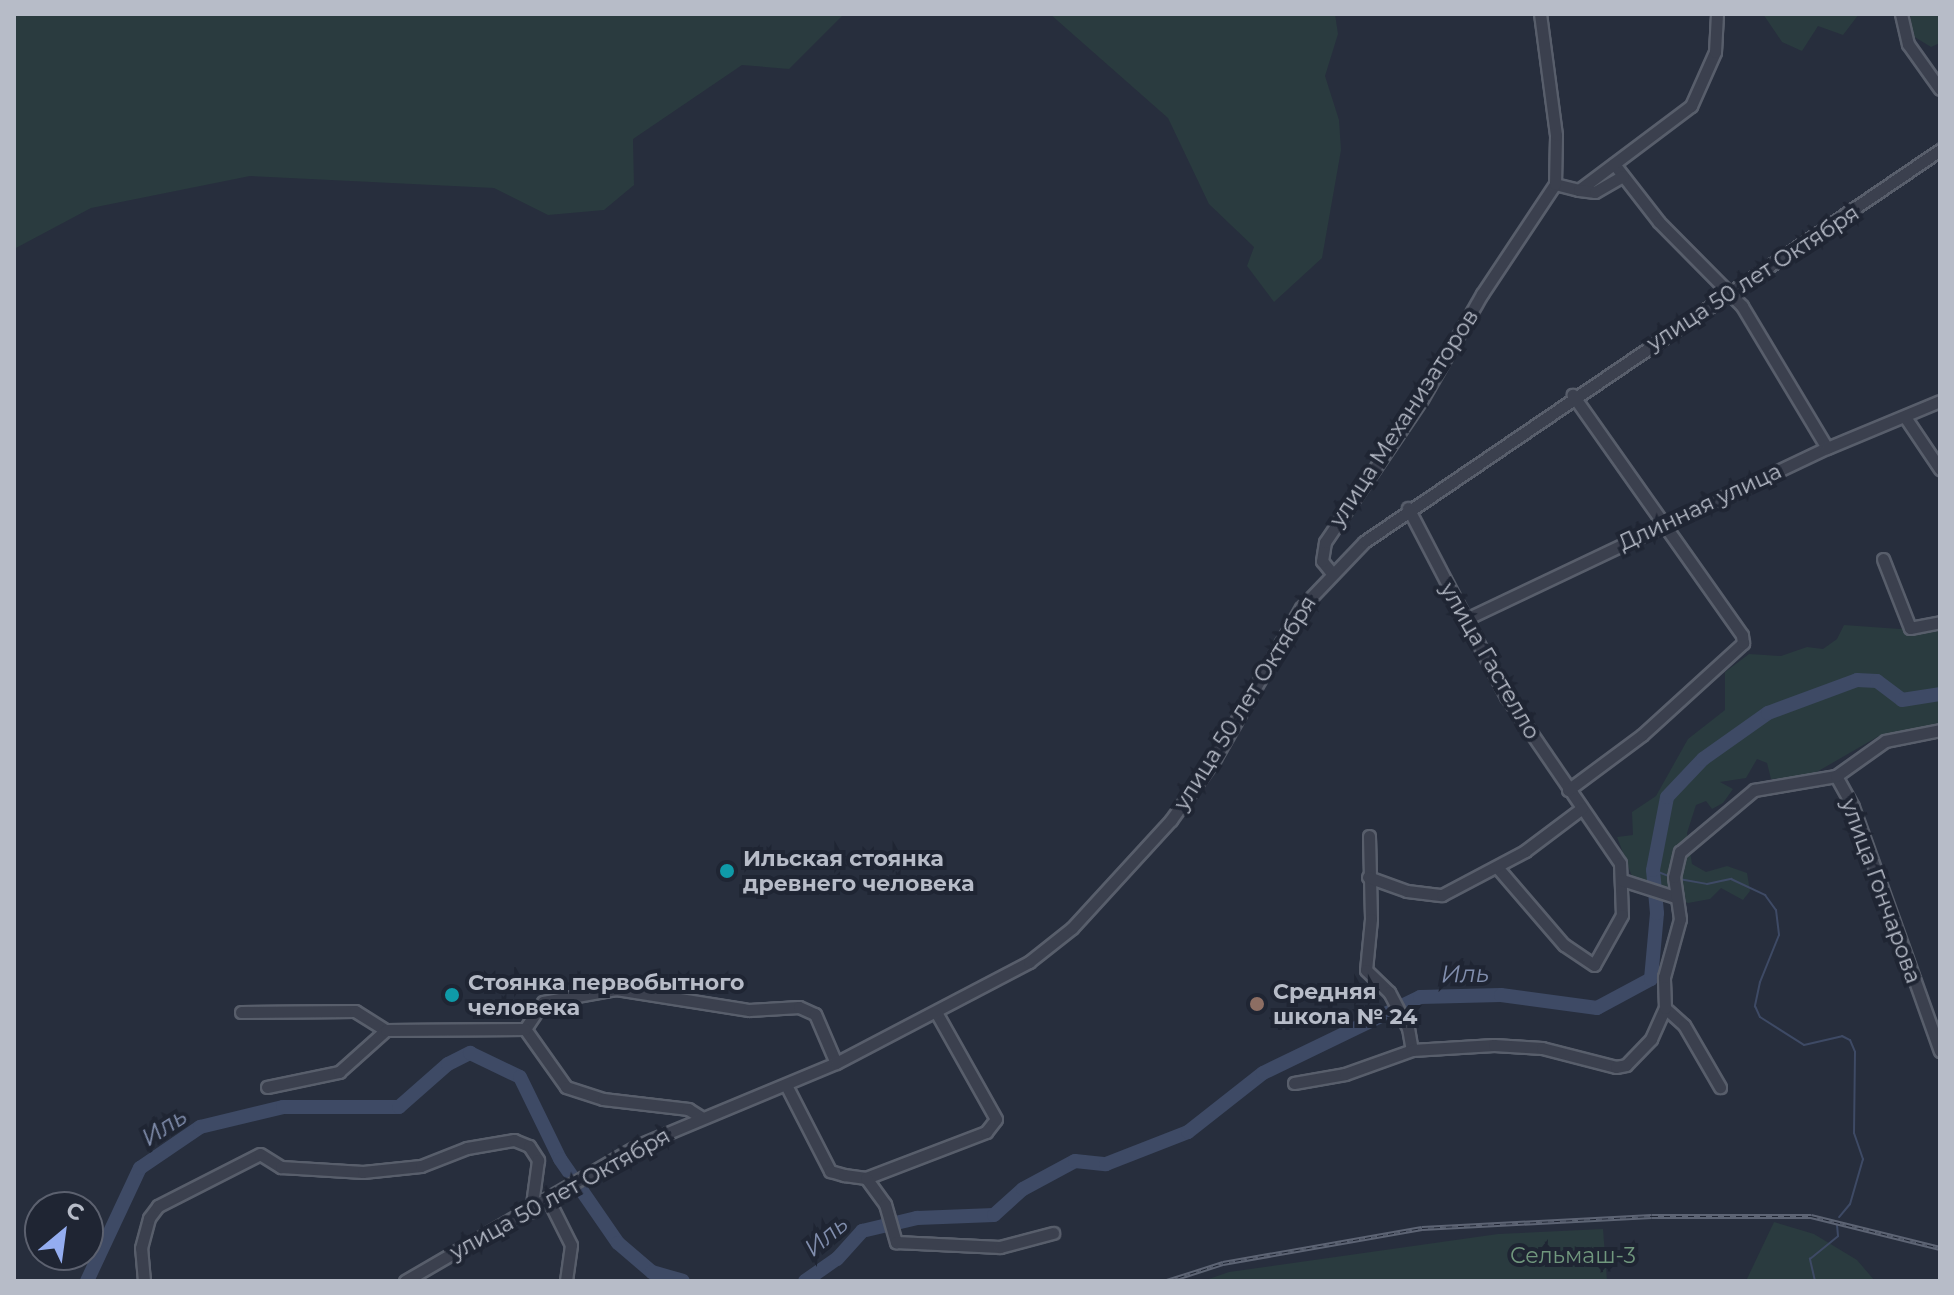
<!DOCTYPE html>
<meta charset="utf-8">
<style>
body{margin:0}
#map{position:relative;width:1954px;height:1295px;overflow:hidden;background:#272e3d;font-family:Montserrat,sans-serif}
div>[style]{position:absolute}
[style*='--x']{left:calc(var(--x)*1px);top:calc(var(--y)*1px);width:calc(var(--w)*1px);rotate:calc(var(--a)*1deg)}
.green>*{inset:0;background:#2a3b3f}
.stream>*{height:2px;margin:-1px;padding:0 1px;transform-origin:1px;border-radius:1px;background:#3e4a65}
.river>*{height:14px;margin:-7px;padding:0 7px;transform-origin:7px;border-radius:7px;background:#3e4a65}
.roads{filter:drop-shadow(2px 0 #585e6b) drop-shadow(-2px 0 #585e6b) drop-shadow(0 2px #585e6b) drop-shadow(0 -2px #585e6b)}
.minor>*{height:11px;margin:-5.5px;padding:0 5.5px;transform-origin:5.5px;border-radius:5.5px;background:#3b404e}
.rail>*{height:5px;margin-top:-2.5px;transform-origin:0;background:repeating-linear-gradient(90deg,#1f2533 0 6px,#5d6474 0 12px);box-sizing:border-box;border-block:2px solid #5d6474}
.dots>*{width:22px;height:22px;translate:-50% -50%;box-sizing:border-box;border:4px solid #1f2533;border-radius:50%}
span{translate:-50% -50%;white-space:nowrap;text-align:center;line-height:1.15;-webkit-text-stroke:8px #1f2533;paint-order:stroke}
.street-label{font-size:22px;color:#b7bcc8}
.poi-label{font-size:22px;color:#b7bcc8;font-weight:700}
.left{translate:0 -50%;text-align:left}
.park-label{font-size:22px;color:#70977d}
.water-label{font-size:24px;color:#818ead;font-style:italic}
.frame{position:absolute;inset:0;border:16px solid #b7bcc8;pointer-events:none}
.north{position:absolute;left:24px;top:1191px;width:80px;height:80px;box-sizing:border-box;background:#1f2533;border:2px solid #5c616f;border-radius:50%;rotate:29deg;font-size:22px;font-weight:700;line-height:32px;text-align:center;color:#b7bcc8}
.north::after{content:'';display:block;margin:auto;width:28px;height:36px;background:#94adf0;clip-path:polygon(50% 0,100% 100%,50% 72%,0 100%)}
</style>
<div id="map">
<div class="green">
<div style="clip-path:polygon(14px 14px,844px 14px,789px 69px,742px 65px,633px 139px,634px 185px,604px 210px,548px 215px,494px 188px,250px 176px,91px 208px,14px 249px)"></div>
<div style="clip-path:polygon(1050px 14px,1335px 14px,1338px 34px,1325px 76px,1339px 120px,1341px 150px,1322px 258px,1274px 302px,1247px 266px,1254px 247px,1209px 204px,1168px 118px)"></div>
<div style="clip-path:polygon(1763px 14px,1859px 14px,1843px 35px,1818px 26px,1802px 51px,1782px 42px)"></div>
<div style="clip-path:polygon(1910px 14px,1940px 14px,1940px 43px,1931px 47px,1913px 36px)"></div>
<div style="clip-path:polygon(1940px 617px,1940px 724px,1879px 736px,1808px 777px,1771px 779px,1767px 763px,1757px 759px,1746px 778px,1720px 782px,1733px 789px,1723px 803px,1712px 809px,1706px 801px,1696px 805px,1687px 833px,1692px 864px,1706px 872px,1727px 866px,1747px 873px,1750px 891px,1743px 900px,1721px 888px,1710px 899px,1688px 903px,1633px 879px,1617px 837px,1633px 835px,1632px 812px,1656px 796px,1688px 739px,1725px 710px,1725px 672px,1749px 654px,1781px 656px,1807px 647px,1823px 649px,1837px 639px,1844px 625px,1900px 629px)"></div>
<div style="clip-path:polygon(1774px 1222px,1814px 1234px,1857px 1260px,1875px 1281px,1746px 1281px)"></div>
<div style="clip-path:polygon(1603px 1229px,1607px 1281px,1203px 1281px,1229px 1272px,1498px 1234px)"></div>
</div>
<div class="stream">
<div style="--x:1653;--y:870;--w:17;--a:21"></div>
<div style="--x:1679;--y:879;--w:28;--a:10"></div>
<div style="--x:1707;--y:884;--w:25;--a:-12"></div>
<div style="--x:1731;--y:879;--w:38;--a:25"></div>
<div style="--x:1765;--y:895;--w:19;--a:54"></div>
<div style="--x:1776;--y:910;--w:25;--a:83"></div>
<div style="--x:1779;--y:935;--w:51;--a:112"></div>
<div style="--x:1760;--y:982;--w:25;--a:102"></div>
<div style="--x:1755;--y:1006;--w:12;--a:66"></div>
<div style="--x:1760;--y:1017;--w:52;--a:32.5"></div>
<div style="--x:1804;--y:1045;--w:39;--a:-13"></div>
<div style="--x:1842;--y:1036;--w:9;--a:27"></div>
<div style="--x:1850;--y:1040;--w:13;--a:67"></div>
<div style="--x:1855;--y:1052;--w:81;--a:90.7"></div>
<div style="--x:1854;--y:1133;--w:28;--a:71"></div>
<div style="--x:1863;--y:1159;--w:47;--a:106.1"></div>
<div style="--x:1850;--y:1204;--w:17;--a:130"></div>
<div style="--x:1815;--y:1281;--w:23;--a:-103"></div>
<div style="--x:1810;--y:1259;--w:36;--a:-39"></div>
<div style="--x:1838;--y:1236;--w:12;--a:-95"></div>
</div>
<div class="river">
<div style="--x:87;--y:1281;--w:125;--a:-64.9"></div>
<div style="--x:140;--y:1168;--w:73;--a:-34.3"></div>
<div style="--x:200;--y:1127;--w:85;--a:-13.5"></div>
<div style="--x:283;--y:1107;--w:116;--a:0"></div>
<div style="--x:399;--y:1107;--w:65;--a:-41.3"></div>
<div style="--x:448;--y:1064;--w:25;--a:-27"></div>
<div style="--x:470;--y:1053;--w:55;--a:25.6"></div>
<div style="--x:520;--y:1077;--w:91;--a:64"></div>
<div style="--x:560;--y:1159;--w:102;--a:55.4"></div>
<div style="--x:618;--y:1243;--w:45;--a:40.5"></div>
<div style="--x:652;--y:1272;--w:32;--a:16"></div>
<div style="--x:805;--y:1281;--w:39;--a:-35"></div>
<div style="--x:837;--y:1259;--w:38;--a:-48"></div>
<div style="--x:862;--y:1231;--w:57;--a:-13.3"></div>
<div style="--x:917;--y:1218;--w:77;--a:-2.2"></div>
<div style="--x:994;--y:1215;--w:39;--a:-42"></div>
<div style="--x:1023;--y:1189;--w:59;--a:-28.3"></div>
<div style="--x:1075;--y:1161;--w:31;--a:6"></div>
<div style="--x:1106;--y:1164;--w:88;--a:-21.3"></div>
<div style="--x:1188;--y:1132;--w:95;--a:-38.2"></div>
<div style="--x:1263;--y:1073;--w:174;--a:-25.8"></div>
<div style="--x:1420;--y:997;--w:81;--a:-1.4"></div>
<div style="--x:1501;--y:995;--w:97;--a:7.7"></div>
<div style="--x:1597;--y:1008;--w:61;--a:-28.2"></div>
<div style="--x:1651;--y:979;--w:66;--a:-84.8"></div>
<div style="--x:1657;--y:913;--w:43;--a:-95.3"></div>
<div style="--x:1653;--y:870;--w:74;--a:-79.1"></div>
<div style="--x:1667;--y:797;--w:52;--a:-46.5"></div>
<div style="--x:1703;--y:759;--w:80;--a:-35.3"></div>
<div style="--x:1768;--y:713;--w:95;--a:-20.3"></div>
<div style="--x:1857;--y:680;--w:20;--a:3"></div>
<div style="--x:1877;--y:681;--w:31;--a:37"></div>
<div style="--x:1902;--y:700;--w:38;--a:-9"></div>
</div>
<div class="roads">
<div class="minor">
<div style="--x:1901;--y:14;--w:31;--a:77"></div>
<div style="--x:1908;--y:44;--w:55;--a:54.6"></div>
<div style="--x:1614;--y:164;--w:73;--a:52.2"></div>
<div style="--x:1659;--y:222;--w:118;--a:45.3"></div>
<div style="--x:1742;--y:306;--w:165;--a:59.1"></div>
<div style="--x:1555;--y:184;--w:25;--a:14"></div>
<div style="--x:1579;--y:190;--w:140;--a:-36.9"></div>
<div style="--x:1691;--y:106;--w:59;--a:-66"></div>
<div style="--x:1715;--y:52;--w:38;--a:-87"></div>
<div style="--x:1579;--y:190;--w:16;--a:7"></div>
<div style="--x:1595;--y:192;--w:32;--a:-30"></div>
<div style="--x:1905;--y:417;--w:63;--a:56.1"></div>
<div style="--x:1408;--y:508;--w:212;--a:62.5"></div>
<div style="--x:1506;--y:696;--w:202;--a:55.7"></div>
<div style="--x:1620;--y:863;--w:52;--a:87.8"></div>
<div style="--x:1622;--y:915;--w:57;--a:119.2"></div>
<div style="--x:1594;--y:965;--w:36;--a:-146"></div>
<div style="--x:1564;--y:945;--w:103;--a:-130.7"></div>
<div style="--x:1883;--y:559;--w:74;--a:68.6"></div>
<div style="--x:1910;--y:628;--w:31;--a:-11"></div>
<div style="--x:1331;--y:572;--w:14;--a:-129"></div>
<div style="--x:1322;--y:561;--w:19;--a:-81"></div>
<div style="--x:1325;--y:542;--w:173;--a:-55.9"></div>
<div style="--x:1422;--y:399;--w:121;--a:-60.3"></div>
<div style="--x:1482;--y:294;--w:132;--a:-56.4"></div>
<div style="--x:1555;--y:184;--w:49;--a:-88.8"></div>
<div style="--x:1556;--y:135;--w:122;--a:-97.5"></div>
<div style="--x:1464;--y:620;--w:402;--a:-25.4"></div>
<div style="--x:1827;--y:448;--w:122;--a:-22.6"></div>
<div style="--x:1836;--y:776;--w:35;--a:61"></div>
<div style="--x:1853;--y:807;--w:259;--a:70.4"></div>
<div style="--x:1568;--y:790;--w:92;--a:-36.6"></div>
<div style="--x:1642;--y:735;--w:137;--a:-42.3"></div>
<div style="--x:1743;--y:643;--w:8;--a:-97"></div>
<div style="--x:1742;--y:635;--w:294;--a:-125.2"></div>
<div style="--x:1369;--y:836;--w:83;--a:88.6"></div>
<div style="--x:1371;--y:919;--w:51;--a:95.6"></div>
<div style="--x:1366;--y:970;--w:32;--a:44"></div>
<div style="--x:1389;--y:992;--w:41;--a:62.2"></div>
<div style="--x:1408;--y:1028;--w:22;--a:80"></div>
<div style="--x:1368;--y:877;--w:41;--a:19.7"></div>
<div style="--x:1407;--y:891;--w:35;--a:7"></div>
<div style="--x:1442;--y:895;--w:94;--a:-27.9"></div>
<div style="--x:1525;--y:851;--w:71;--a:-37"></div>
<div style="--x:1622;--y:880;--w:56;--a:17.8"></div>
<div style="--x:1665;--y:1008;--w:25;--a:42"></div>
<div style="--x:1684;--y:1025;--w:72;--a:59.9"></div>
<div style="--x:241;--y:1012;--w:114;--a:-0.5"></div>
<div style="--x:355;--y:1011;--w:36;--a:32"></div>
<div style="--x:525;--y:1029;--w:32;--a:-56"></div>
<div style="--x:543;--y:1002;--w:74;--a:-10.1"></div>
<div style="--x:616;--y:989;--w:135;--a:9"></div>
<div style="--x:749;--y:1010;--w:50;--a:-3.4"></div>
<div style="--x:799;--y:1007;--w:17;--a:24"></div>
<div style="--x:815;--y:1014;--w:53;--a:66.8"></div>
<div style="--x:525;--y:1029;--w:71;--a:54.7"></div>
<div style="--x:566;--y:1087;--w:39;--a:18"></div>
<div style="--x:603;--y:1099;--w:86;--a:6.7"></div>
<div style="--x:688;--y:1109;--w:15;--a:32"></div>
<div style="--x:1294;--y:1083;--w:52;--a:-10"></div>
<div style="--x:1345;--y:1074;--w:71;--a:-19.7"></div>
<div style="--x:1412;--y:1050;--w:82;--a:-3.5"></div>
<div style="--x:1494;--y:1045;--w:48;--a:3.6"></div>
<div style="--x:1542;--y:1048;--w:76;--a:14.4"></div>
<div style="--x:1616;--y:1067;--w:10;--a:-11"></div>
<div style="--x:1626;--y:1065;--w:36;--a:-46"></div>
<div style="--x:1651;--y:1039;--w:34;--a:-66"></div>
<div style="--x:1665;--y:1008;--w:31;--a:-92"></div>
<div style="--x:1664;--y:977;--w:60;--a:-74.6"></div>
<div style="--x:1680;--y:919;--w:42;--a:-98.1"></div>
<div style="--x:1674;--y:877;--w:26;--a:-77"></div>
<div style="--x:1680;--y:852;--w:97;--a:-40"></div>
<div style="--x:1754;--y:790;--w:83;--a:-9.7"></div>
<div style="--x:1836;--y:776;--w:60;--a:-35.5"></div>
<div style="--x:1885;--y:741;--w:56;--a:-11.3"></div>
<div style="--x:786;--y:1085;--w:97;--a:62.9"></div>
<div style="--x:830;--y:1171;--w:15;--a:16"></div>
<div style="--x:844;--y:1175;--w:22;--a:8"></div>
<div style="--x:866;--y:1178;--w:129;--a:-21"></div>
<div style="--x:986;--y:1132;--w:16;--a:-52"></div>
<div style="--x:996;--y:1119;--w:120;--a:-119.3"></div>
<div style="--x:267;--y:1087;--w:74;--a:-11.8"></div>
<div style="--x:339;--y:1072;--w:63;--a:-41.8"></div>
<div style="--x:386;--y:1030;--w:139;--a:-0.4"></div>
<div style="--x:866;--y:1178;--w:32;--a:54"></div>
<div style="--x:885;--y:1204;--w:40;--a:74"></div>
<div style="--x:896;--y:1242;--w:104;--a:2.8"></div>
<div style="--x:1000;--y:1247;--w:55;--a:-14.8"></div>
<div style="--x:549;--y:1201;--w:49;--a:63.4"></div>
<div style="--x:571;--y:1245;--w:36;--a:98"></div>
<div style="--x:144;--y:1281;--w:33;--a:-95"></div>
<div style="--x:141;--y:1248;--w:31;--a:-75"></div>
<div style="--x:149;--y:1218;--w:15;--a:-53"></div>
<div style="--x:158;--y:1206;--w:114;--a:-27"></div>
<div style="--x:260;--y:1154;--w:25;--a:32"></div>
<div style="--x:281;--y:1167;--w:82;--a:3.5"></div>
<div style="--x:363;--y:1172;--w:58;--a:-5.9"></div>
<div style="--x:421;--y:1166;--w:49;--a:-21.4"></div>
<div style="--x:467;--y:1148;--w:48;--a:-9.7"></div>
<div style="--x:514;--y:1140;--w:16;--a:22"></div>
<div style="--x:529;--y:1146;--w:17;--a:57"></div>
<div style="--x:538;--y:1160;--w:52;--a:97.7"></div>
<div style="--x:405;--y:1281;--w:271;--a:-30.2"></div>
<div style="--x:639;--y:1145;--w:213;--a:-22.6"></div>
<div style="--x:836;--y:1063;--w:218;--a:-27.6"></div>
<div style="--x:1029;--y:962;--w:55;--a:-38.3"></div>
<div style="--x:1072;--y:928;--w:147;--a:-47.5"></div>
<div style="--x:1171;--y:820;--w:76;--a:-54.6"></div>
<div style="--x:1215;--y:758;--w:173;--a:-60.2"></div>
<div style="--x:1301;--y:608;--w:91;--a:-46.3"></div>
<div style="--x:1364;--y:542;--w:697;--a:-34.24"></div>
</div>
</div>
<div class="rail">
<div style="--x:1167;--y:1281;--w:59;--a:-17.8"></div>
<div style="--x:1223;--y:1263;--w:202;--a:-10"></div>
<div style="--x:1422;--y:1228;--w:230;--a:-3"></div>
<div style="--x:1652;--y:1216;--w:159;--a:0"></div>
<div style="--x:1811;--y:1216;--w:133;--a:13.9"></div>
</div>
<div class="dots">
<div style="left:727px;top:871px;background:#0f9aa8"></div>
<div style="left:452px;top:995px;background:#0f9aa8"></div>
<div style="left:1257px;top:1004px;background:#8d6e63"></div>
</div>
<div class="street-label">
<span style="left:1753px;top:278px;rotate:-33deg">улица 50 лет Октября</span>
<span style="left:1404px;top:418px;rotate:-57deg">улица Механизаторов</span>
<span style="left:1700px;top:507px;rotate:-25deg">Длинная улица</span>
<span style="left:1490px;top:661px;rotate:60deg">улица Гастелло</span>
<span style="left:1245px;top:703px;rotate:-58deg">улица 50 лет Октября</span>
<span style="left:1881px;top:891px;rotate:70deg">улица Гончарова</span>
<span style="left:560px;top:1194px;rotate:-29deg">улица 50 лет Октября</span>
</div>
<div class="poi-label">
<span class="left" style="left:743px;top:871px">Ильская стоянка<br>древнего человека</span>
<span class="left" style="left:468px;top:995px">Стоянка первобытного<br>человека</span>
<span class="left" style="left:1273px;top:1004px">Средняя<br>школа № 24</span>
</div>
<div class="park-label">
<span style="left:1573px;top:1256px">Сельмаш-3</span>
</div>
<div class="water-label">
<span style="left:1465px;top:974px;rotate:-1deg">Иль</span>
<span style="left:164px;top:1127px;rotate:-33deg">Иль</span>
<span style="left:826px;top:1236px;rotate:-40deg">Иль</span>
</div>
<div class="frame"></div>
<div class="north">С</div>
</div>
